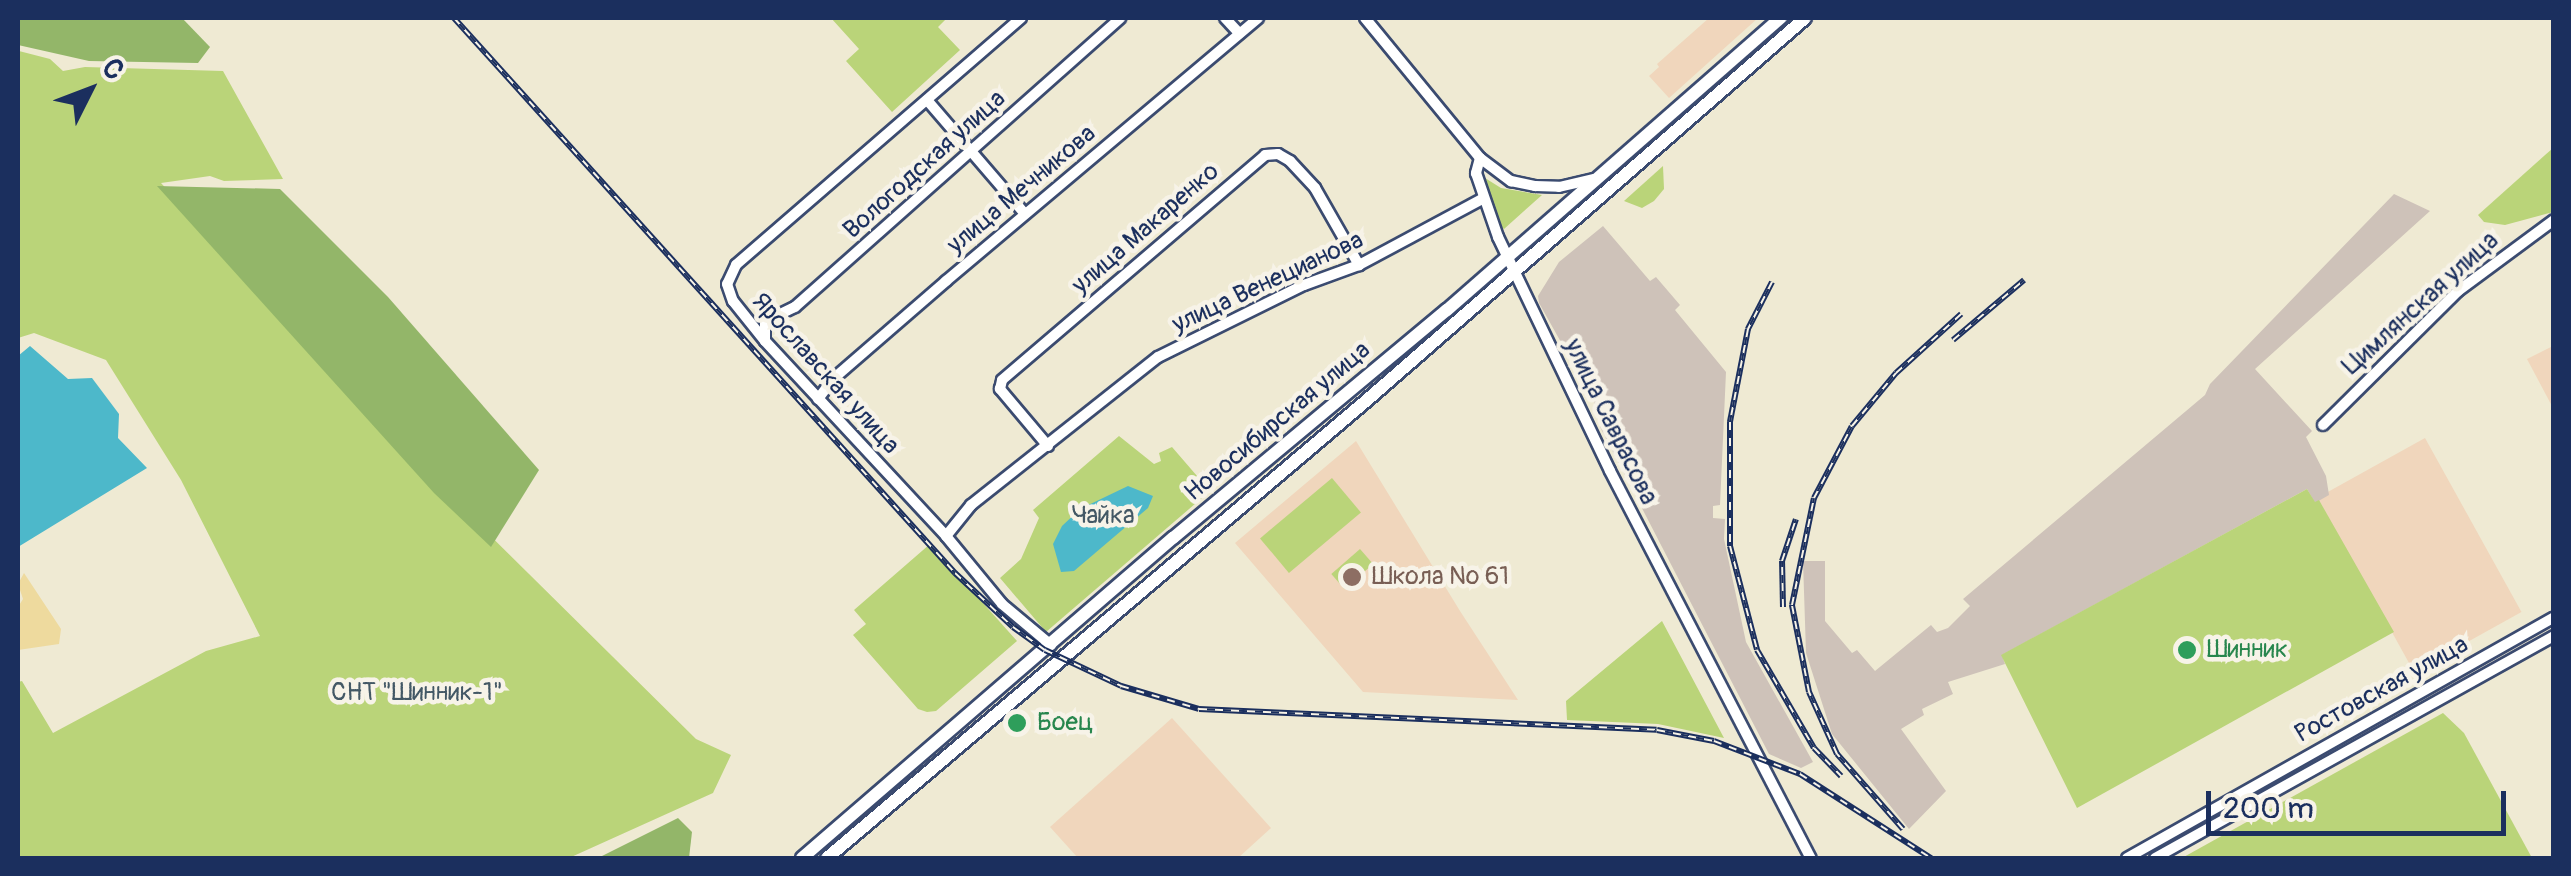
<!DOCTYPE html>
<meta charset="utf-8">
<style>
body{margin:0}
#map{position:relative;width:2571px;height:876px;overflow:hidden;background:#efead3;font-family:Pangolin,sans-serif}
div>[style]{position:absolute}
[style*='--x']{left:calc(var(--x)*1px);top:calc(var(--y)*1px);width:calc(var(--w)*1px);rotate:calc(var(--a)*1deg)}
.built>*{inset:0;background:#f0d6bc;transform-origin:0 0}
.industrial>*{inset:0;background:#cec2b9}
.green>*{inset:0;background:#bad479;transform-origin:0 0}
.forest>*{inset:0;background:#93b669}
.sand>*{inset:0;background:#eeda9e}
.water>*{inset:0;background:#4db8ca}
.roads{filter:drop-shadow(2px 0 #3b4b70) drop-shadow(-2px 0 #3b4b70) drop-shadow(0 2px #3b4b70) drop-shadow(0 -2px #3b4b70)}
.minor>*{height:10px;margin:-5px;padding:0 5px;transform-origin:5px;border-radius:5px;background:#fff}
.major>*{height:12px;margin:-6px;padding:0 6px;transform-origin:6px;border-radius:6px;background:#fff}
.rail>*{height:6px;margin-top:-3px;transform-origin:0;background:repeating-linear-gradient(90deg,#f7f3e8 0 8px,#1b2f5e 0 16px);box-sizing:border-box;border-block:2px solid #1b2f5e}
.dots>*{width:28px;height:28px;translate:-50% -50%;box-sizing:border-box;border:5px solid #f7f3e8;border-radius:50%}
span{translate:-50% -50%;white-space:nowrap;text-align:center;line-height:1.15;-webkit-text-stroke:9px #f7f3e8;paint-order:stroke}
.street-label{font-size:25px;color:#1b2f5e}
.park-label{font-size:25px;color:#435865}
.education-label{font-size:25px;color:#785e54}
.left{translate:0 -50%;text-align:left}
.leisure-label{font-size:25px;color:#27864d}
.frame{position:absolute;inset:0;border:20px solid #1b2f5e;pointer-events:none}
.north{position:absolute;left:40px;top:40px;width:100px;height:100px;-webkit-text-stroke:8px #f7f3e8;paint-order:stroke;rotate:48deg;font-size:28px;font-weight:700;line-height:40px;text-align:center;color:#1b2f5e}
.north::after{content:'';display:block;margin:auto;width:35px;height:45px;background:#1b2f5e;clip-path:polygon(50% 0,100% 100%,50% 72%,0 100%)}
.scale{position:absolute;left:2206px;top:791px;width:300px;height:45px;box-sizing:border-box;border:5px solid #1b2f5e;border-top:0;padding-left:12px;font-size:30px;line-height:35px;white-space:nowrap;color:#1b2f5e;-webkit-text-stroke:8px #f7f3e8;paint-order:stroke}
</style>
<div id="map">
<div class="built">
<div style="clip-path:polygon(1709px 18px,1758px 18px,1669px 98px,1649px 76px,1659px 67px,1657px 64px)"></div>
<div style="clip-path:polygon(2553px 346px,2553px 408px,2527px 359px)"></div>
<div style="left:2425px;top:438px;width:199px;height:123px;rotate:61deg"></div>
<div style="clip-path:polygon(1356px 441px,1460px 611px,1518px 700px,1363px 692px,1235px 543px)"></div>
<div style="clip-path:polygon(1172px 718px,1271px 828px,1238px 858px,1078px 858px,1050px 827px)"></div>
</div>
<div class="industrial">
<div style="clip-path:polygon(2394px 194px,2430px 211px,2255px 369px,2312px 431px,2306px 437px,2326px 476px,2329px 495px,2315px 503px,2307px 489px,2002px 655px,2005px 664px,1948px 682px,1953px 694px,1922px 709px,1924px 715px,1901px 729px,1946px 791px,1909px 829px,1832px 734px,1806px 653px,1803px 561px,1825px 561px,1825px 621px,1852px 653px,1857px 650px,1875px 671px,1931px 625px,1937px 632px,1948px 628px,1970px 606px,1963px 599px,2205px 395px,2210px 384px)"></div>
<div style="clip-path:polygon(1603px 226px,1650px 281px,1656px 277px,1680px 305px,1675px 310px,1726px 372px,1720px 505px,1713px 506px,1713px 518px,1725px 519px,1724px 539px,1746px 642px,1813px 762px,1801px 768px,1769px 754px,1600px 427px,1602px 418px,1585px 385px,1539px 303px,1538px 296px,1559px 262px)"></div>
</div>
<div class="green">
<div style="clip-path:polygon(831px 18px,947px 18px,938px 27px,960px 50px,892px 112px,846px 61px,859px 49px)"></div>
<div style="clip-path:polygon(19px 51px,50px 59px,63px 71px,85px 67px,223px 71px,283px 179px,224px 181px,210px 176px,161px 183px,438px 484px,696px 739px,731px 755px,713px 793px,569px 858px,18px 858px,18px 682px,22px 681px,53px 733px,206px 651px,260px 636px,181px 480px,106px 360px,34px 333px,18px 338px)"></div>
<div style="clip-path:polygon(2553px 148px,2553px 212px,2505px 225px,2484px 222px,2478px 215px)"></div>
<div style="clip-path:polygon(1663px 166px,1664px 189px,1654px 201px,1642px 208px,1624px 201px)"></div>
<div style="clip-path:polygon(1485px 178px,1501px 188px,1542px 195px,1504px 229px,1498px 224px)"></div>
<div style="clip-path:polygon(1119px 436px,1154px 464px,1161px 461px,1159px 453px,1172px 447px,1210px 491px,1046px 632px,1000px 578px,1021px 559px,1039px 518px,1033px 510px)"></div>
<div style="left:1332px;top:478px;width:45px;height:94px;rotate:50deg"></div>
<div style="clip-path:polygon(2307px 489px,2315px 502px,2319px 500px,2394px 632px,2077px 808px,2001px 655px)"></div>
<div style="clip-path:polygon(930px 544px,1017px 641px,936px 711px,927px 712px,918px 709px,853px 635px,866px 624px,854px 610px)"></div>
<div style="left:1360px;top:549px;width:20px;height:38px;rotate:49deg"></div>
<div style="clip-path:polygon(1662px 621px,1724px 738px,1658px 724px,1567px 720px,1566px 701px)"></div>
<div style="clip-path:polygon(2443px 713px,2464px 733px,2532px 858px,2182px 858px)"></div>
</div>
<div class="forest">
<div style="clip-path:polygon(18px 18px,182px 18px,210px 47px,198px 63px,89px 61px,18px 45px)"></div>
<div style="clip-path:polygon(157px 186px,280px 189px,388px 297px,539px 470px,491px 547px,434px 493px)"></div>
<div style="clip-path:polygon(678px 818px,692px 832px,689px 858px,598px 858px)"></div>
</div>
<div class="sand">
<div style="clip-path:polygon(24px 573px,61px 629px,59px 644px,18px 650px,18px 607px,23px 599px,18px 584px)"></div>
</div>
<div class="water">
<div style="clip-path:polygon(30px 346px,68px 379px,92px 378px,119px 414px,118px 438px,147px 468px,18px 547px,18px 356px)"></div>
<div style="clip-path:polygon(1128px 486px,1153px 496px,1148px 508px,1074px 571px,1061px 572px,1053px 544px,1062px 526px,1080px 509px)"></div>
</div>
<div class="roads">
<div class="minor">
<div style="--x:1021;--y:18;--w:377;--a:139.1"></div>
<div style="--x:736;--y:265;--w:21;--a:115"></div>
<div style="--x:727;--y:284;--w:18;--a:71"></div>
<div style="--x:733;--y:301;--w:51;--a:51.3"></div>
<div style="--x:765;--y:341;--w:266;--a:47.1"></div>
<div style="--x:946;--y:536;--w:88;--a:50.5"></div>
<div style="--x:1002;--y:604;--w:64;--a:39.9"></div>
<div style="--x:1225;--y:18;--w:21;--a:47"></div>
<div style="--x:1365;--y:18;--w:181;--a:50.6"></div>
<div style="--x:1480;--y:158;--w:16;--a:105"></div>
<div style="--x:1476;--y:173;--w:68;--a:71"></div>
<div style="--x:1498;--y:237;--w:259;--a:64.4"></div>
<div style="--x:1610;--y:471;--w:436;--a:62.6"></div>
<div style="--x:927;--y:100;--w:150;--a:49.3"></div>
<div style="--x:1480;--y:158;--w:39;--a:37"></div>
<div style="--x:1511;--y:181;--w:25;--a:12"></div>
<div style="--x:1535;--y:186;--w:24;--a:2"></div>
<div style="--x:1559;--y:187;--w:36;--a:-13"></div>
<div style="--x:765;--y:341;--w:17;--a:-90"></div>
<div style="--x:765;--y:324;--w:7;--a:-45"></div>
<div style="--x:770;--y:319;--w:28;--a:-26"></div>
<div style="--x:795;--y:307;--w:435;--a:-41.6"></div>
<div style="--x:818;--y:399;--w:25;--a:-53"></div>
<div style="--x:833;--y:379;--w:150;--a:-40.9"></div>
<div style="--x:946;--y:281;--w:408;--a:-40.1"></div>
<div style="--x:2323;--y:425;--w:190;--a:-44.8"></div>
<div style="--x:2458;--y:291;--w:119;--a:-36.5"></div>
<div style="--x:1048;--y:446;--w:75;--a:-130.1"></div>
<div style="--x:1000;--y:389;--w:9;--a:-77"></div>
<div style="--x:1002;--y:380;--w:346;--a:-40.5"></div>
<div style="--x:1265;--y:155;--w:13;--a:-4"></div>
<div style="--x:1278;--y:154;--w:14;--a:30"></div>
<div style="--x:1290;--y:161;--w:37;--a:47"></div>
<div style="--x:1315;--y:188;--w:89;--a:60.3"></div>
<div style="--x:946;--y:536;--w:40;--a:-51"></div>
<div style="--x:971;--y:505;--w:238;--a:-38.4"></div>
<div style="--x:1158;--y:357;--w:163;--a:-26.3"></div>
<div style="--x:1304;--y:285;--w:59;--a:-20"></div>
<div style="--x:1359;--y:265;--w:140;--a:-28.2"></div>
<div style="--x:2127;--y:858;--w:490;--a:-29.4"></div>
<div style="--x:2155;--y:858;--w:457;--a:-29.1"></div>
</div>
<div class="major">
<div style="--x:802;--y:858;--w:490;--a:-40.8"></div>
<div style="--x:1173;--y:538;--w:356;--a:-39.8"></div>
<div style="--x:1447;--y:310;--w:444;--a:-41.2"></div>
<div style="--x:827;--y:858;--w:708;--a:-40.3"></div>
<div style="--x:1367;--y:400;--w:581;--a:-41.09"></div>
</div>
</div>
<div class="rail">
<div style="--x:454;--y:18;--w:748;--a:47.93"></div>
<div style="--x:955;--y:573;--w:79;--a:43"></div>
<div style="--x:1013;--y:627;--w:39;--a:36"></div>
<div style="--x:1045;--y:650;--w:84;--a:25.3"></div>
<div style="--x:1121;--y:686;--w:81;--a:16.4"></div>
<div style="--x:1199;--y:709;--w:458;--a:2.6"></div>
<div style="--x:1657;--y:730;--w:58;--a:10.9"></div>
<div style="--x:1714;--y:741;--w:92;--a:21"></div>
<div style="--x:1800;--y:774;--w:156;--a:32.7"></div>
<div style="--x:1772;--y:282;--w:53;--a:117.1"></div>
<div style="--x:1748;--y:329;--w:95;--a:101"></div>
<div style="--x:1730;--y:422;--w:124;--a:90"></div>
<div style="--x:1730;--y:546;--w:107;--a:75.4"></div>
<div style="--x:1757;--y:650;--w:113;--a:59.8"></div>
<div style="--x:1814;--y:748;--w:39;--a:46"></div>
<div style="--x:1953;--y:340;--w:93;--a:-40.2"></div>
<div style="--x:1783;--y:607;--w:46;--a:-91.2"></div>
<div style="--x:1782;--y:561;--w:44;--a:-71.6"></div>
<div style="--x:1903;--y:829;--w:100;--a:-131.3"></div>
<div style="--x:1837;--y:754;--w:68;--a:-114.3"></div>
<div style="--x:1809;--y:692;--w:89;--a:-101.1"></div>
<div style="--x:1792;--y:605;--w:109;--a:-78.4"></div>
<div style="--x:1814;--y:498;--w:81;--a:-62.2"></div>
<div style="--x:1852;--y:426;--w:69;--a:-50.3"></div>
<div style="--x:1896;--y:373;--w:88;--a:-42.2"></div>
</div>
<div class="dots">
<div style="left:1352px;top:577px;background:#8d6e63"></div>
<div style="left:2187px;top:650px;background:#2e9e5b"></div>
<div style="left:1017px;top:723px;background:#2e9e5b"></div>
</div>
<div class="street-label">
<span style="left:925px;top:165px;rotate:-42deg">Вологодская улица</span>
<span style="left:1022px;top:190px;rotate:-40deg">улица Мечникова</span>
<span style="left:1146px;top:229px;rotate:-41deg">улица Макаренко</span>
<span style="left:1268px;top:283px;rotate:-25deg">улица Венецианова</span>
<span style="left:2421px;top:304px;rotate:-42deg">Цимлянская улица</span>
<span style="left:825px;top:374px;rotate:48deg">Ярославская улица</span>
<span style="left:1278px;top:422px;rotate:-40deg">Новосибирская улица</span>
<span style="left:1610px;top:422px;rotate:64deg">улица Саврасова</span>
<span style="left:2382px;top:690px;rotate:-29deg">Ростовская улица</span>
</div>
<div class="park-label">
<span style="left:1103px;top:516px">Чайка</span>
<span style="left:417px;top:693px">СНТ "Шинник-1"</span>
</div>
<div class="education-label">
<span class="left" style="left:1372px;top:577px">Школа № 61</span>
</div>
<div class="leisure-label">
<span class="left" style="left:2207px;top:650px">Шинник</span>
<span class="left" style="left:1037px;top:723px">Боец</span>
</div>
<div class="frame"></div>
<div class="north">С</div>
<div class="scale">200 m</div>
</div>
